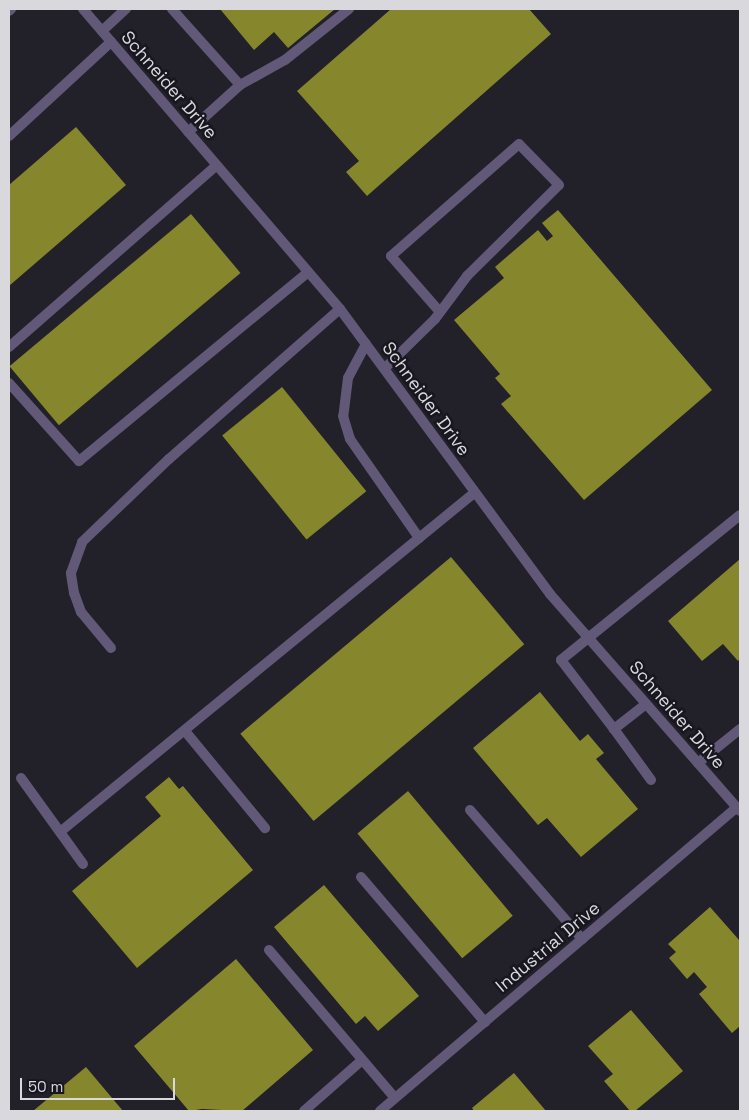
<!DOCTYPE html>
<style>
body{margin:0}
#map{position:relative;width:749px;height:1120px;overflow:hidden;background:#222028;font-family:"Space Grotesk",sans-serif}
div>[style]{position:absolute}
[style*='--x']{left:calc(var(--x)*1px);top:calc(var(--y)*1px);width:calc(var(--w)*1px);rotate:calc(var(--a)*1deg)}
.building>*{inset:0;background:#86862d;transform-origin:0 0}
.lane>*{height:10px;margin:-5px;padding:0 5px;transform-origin:5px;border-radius:5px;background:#615977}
span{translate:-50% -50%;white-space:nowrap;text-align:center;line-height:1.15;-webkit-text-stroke:5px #18161e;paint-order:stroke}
.street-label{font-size:18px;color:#d9d8dd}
.frame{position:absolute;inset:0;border:10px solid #d9d8dd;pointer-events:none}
.scale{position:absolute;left:20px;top:1078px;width:155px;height:22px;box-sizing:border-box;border:2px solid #d9d8dd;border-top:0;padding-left:6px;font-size:15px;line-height:18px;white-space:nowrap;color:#d9d8dd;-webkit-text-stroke:4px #18161e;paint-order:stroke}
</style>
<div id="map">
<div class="building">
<div style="clip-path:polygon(220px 9px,335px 9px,288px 48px,274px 32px,254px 50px)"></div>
<div style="clip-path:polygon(391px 9px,529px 9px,551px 34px,367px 196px,346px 172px,359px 161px,297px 91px)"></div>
<div style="clip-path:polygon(76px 127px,126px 185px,9px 286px,9px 185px)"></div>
<div style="clip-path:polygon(558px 210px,712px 390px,584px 500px,501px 404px,511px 396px,495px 378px,500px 374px,454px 320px,504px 278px,495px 267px,538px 230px,547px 241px,553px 236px,542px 223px)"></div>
<div style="left:191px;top:214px;width:77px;height:237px;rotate:50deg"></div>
<div style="left:282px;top:387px;width:134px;height:77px;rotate:51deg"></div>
<div style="left:451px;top:557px;width:114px;height:275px;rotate:50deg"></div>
<div style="clip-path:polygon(740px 559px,740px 658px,738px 661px,723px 644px,702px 661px,668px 621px)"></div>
<div style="clip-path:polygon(540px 692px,580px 741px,588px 734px,604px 753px,596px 759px,638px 809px,581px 857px,547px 818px,538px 825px,473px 748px)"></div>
<div style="clip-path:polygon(169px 777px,179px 789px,183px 786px,253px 870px,137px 968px,72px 891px,161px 816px,145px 797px)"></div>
<div style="left:408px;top:791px;width:163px;height:66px;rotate:50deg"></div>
<div style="clip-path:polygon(324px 885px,419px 996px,378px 1031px,365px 1016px,356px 1024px,274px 927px)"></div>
<div style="clip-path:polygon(710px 907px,740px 941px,740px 1026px,732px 1033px,699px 994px,707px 987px,694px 972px,687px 979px,669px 958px,676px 952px,668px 944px)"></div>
<div style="clip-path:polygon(236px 959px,313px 1050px,242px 1111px,202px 1109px,189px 1111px,134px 1046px)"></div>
<div style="clip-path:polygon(631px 1010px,683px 1071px,635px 1111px,630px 1111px,604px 1081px,613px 1074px,588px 1046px)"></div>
<div style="clip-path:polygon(86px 1067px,123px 1111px,33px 1111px)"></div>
<div style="clip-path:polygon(514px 1073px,546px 1111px,474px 1111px,472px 1108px)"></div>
</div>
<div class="lane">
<div style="--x:83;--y:9;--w:395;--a:49.4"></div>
<div style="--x:340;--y:309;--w:354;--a:53.6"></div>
<div style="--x:550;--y:594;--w:288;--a:48.8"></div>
<div style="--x:172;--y:9;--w:102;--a:48.2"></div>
<div style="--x:240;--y:85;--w:70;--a:137.9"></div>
<div style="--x:9;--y:11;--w:3;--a:-45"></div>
<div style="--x:102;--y:31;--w:33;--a:-43"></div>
<div style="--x:240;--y:85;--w:51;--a:-29.1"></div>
<div style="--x:285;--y:60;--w:82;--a:-38.6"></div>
<div style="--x:9;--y:136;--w:139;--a:-42.7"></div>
<div style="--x:366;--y:344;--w:38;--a:118"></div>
<div style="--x:348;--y:378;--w:38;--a:97"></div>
<div style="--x:343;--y:416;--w:24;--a:73"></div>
<div style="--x:350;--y:439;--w:121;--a:55.1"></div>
<div style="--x:9;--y:347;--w:276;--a:-41.2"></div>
<div style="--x:385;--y:368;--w:70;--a:-44.4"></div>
<div style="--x:435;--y:319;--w:54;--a:-53.3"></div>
<div style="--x:467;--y:276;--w:129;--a:-44.7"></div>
<div style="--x:559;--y:185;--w:57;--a:-134.3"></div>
<div style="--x:519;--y:144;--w:170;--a:138.8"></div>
<div style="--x:391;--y:256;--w:74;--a:48.8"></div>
<div style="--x:9;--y:383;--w:105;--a:48.1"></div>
<div style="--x:79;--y:461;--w:297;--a:-39.5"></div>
<div style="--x:111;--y:648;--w:47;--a:-129.8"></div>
<div style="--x:81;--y:612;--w:20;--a:-110"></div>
<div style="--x:74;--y:593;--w:20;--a:-99"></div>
<div style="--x:71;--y:573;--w:33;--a:-70"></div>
<div style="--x:82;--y:542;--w:120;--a:-43.7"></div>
<div style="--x:169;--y:459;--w:227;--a:-41.3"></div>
<div style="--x:646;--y:704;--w:41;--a:142"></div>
<div style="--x:614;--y:729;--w:87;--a:-127.5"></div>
<div style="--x:561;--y:660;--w:230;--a:-39"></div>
<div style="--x:614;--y:729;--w:63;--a:54"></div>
<div style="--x:185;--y:731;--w:126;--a:50.5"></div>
<div style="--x:698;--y:763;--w:54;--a:-39"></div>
<div style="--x:21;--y:778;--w:106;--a:54.2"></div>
<div style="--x:470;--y:810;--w:171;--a:49"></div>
<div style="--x:60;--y:832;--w:535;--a:-39.31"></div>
<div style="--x:361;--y:877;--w:191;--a:49.5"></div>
<div style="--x:269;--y:950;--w:194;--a:49.6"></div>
<div style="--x:304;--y:1111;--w:77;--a:-41.3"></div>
<div style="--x:380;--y:1111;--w:469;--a:-40.4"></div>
</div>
<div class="street-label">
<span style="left:169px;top:85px;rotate:49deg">Schneider Drive</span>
<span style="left:426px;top:399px;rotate:54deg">Schneider Drive</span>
<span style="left:677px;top:715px;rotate:49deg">Schneider Drive</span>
<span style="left:548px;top:947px;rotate:-40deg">Industrial Drive</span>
</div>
<div class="frame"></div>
<div class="scale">50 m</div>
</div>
